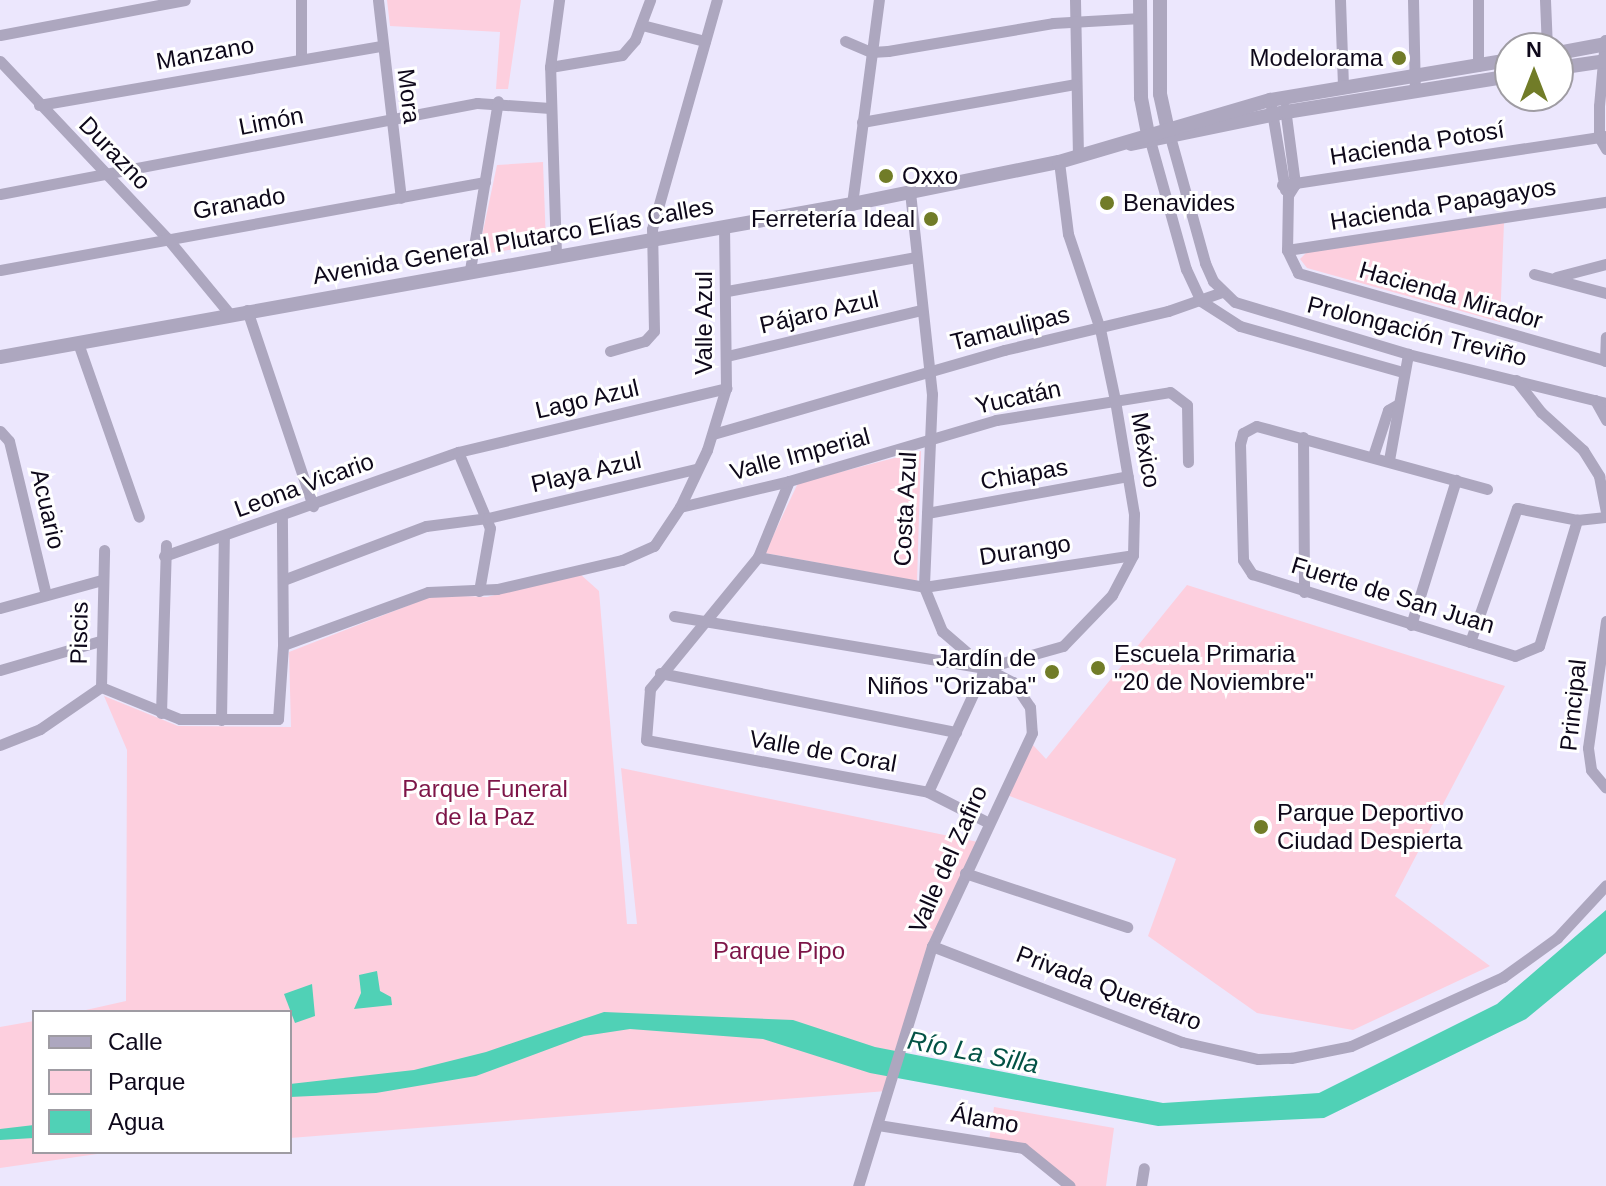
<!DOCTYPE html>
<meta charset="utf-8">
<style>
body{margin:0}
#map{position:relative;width:1606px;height:1186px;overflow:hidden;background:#ece7fd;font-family:Helvetica,sans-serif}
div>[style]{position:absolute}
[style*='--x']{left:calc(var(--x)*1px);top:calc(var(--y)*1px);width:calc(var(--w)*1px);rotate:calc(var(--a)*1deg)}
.green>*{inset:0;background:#fdcfde}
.water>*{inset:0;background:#50d1b6}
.minor>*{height:11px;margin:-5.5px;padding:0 5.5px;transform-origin:5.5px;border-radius:5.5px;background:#ada7bf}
.tertiary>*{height:14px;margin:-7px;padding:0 7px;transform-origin:7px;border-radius:7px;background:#ada7bf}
.dots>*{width:22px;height:22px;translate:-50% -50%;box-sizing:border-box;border:4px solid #fff;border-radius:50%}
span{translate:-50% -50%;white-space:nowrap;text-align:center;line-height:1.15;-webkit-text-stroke:6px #fff;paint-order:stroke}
.street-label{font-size:24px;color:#0e081a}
.poi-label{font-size:24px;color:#0e081a}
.right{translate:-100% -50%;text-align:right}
.left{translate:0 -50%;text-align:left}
.park-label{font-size:24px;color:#7d1548}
.water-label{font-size:26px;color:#035245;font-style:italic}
.legend{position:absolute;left:32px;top:1010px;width:260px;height:144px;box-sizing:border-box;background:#fff;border:2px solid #9f9ca3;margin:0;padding:10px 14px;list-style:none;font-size:24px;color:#0e081a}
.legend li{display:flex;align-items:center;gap:16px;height:40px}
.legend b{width:40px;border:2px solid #9f9ca3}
.north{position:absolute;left:1494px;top:32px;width:80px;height:80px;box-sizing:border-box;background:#fff;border:2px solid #9f9ca3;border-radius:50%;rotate:0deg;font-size:22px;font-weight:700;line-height:32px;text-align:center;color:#0e081a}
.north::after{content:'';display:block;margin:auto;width:28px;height:36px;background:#717c28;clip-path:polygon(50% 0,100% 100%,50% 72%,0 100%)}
</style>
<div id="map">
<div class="green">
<div style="clip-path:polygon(387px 0,521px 0,508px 89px,496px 89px,500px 32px,390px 26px)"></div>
<div style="clip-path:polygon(543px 162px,546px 244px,478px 255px,497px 165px)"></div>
<div style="clip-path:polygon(1504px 223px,1500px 322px,1307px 268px,1300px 259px,1307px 252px)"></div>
<div style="clip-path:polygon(921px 451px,917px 581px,765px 553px,798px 483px)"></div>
<div style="clip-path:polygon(580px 574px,599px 591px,627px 924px,637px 924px,621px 768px,978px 842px,928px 960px,887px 1091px,290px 1138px,290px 1012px,77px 1012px,126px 1001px,127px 750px,104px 696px,178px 726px,291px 727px,289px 652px,435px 595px,487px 597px)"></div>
<div style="clip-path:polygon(1187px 585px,1505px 686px,1395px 896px,1490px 966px,1353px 1030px,1257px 1013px,1148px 936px,1176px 859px,1007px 795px,1033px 745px,1046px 759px)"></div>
<div style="clip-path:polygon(34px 1021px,34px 1152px,111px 1152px,0 1168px,0 1027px)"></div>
<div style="clip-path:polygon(994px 1107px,1114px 1128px,1106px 1186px,1070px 1186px,1035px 1154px,989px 1141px)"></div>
</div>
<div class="water">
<div style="clip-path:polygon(1606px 910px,1606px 953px,1526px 1019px,1324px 1118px,1158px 1126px,870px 1073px,763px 1039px,630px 1029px,584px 1036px,476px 1076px,376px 1093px,290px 1097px,290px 1084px,414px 1070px,486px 1052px,604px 1012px,793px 1020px,875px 1047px,1163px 1103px,1319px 1093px,1497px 1004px)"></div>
<div style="clip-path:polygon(377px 971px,380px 991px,391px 997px,392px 1005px,354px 1009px,361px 993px,359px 975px)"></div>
<div style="clip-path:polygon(312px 984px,315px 1016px,295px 1023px,284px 994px)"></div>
<div style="clip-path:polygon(34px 1125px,34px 1138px,0 1140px,0 1129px)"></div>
</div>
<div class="minor">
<div style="--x:301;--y:0;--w:57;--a:90"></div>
<div style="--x:378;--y:0;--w:199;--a:83.4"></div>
<div style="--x:1075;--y:0;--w:157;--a:88.9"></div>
<div style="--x:1340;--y:0;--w:86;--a:88"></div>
<div style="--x:1413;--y:0;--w:92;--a:88.8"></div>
<div style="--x:1478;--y:0;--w:66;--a:90"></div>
<div style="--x:1545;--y:0;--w:48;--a:87.6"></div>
<div style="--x:642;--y:25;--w:65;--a:14.3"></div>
<div style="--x:0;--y:35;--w:188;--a:-10.7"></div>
<div style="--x:1605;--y:40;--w:66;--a:95.2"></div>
<div style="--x:1599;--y:106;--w:31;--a:90"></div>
<div style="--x:1599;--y:137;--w:14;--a:60"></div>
<div style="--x:845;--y:41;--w:28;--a:23"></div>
<div style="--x:871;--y:52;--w:17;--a:-3"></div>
<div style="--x:888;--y:51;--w:167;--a:-9.6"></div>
<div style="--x:1053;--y:23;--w:88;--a:-3.3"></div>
<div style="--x:0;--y:61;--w:243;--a:46.7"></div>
<div style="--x:167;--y:238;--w:96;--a:50.5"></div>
<div style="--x:550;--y:67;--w:73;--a:-9.5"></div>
<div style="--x:622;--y:55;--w:20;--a:-49"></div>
<div style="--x:635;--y:40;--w:43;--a:-69.4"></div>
<div style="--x:1270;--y:100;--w:91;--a:80.5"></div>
<div style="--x:39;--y:105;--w:346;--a:-9.8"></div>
<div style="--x:1285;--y:108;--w:77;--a:82.5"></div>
<div style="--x:1295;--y:184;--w:13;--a:122"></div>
<div style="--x:1288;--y:195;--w:55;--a:91"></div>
<div style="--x:1287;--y:250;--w:25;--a:64"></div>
<div style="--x:1298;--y:273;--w:320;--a:15.9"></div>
<div style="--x:862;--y:122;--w:216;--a:-10.1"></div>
<div style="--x:1171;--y:140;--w:128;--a:74.5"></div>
<div style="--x:1205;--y:263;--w:20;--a:66"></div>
<div style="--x:1213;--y:281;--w:30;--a:44"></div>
<div style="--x:1235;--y:302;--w:181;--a:16.7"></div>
<div style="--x:1408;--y:354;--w:204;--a:13.9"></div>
<div style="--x:1151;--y:144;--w:130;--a:74.4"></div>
<div style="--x:1186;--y:269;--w:35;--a:65"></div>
<div style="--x:1201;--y:301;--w:46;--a:32.7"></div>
<div style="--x:1240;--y:326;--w:169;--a:15.8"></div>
<div style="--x:1282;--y:185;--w:328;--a:-8.6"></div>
<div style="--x:910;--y:192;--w:203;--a:83.8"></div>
<div style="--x:932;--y:394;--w:193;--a:92.4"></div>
<div style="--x:924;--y:587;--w:48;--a:67.8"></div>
<div style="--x:942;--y:631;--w:57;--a:40.7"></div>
<div style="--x:985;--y:668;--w:136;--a:114.7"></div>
<div style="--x:0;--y:194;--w:486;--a:-10.8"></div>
<div style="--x:477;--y:103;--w:73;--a:3.9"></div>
<div style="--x:852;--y:204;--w:206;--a:-82.5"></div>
<div style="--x:1287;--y:250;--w:323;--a:-8.6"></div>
<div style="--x:556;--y:254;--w:187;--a:-91.8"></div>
<div style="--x:550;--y:67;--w:68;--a:-82.3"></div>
<div style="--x:0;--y:270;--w:493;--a:-10.3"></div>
<div style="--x:470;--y:270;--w:171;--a:-80.6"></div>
<div style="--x:1534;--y:274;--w:74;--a:14.8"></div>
<div style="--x:1556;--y:277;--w:52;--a:-14.6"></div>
<div style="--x:727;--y:291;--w:192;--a:-10.2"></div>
<div style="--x:247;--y:310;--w:207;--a:71.4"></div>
<div style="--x:78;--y:343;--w:184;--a:70.7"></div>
<div style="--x:610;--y:351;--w:36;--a:-16"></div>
<div style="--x:645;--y:341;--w:13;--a:-48"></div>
<div style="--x:654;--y:331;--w:102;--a:-91.1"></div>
<div style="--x:652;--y:229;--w:238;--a:-74.2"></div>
<div style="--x:727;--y:356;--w:199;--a:-13.3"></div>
<div style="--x:1605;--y:361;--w:24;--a:-88"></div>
<div style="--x:1516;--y:380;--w:41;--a:52"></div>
<div style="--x:1541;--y:412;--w:57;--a:42.1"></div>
<div style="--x:1583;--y:450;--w:31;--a:58"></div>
<div style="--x:1599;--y:476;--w:38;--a:79"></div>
<div style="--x:1595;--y:400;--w:23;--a:61"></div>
<div style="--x:0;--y:431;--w:13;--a:48"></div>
<div style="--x:9;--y:441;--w:158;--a:76.5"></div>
<div style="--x:713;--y:434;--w:303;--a:-16.1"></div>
<div style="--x:1004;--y:350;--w:169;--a:-13.4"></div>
<div style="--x:1168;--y:311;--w:57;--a:-19.4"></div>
<div style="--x:1303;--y:437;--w:155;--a:89.6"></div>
<div style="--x:458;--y:452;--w:82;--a:67.2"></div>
<div style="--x:490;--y:528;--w:64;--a:99.9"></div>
<div style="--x:1373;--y:456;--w:48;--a:-71.9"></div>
<div style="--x:1388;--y:410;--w:10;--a:-29"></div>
<div style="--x:1389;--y:460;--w:108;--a:-79.8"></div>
<div style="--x:789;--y:481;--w:82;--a:112.2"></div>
<div style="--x:758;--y:557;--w:171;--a:129.3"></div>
<div style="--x:650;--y:689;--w:51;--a:94.5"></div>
<div style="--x:646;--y:740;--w:287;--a:10.4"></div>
<div style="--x:928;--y:792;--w:66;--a:27"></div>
<div style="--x:1487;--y:489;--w:239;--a:-164.7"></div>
<div style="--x:1256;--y:426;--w:15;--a:152"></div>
<div style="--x:1243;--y:433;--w:11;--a:105"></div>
<div style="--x:1240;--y:444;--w:116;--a:88.5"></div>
<div style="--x:1243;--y:560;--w:17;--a:57"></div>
<div style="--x:1252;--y:574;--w:275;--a:17.3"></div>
<div style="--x:1515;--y:656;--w:26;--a:-23"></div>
<div style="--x:1539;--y:646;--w:132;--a:-73.2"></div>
<div style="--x:680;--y:507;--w:112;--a:-13.4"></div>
<div style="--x:789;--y:481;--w:216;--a:-16.4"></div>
<div style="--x:996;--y:420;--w:176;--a:-9.1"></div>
<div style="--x:1170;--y:392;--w:21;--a:37"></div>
<div style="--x:1187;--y:405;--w:57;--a:89"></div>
<div style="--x:927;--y:513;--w:204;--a:-10.4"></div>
<div style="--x:164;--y:556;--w:312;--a:-19.5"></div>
<div style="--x:458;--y:452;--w:276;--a:-13.4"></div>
<div style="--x:758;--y:557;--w:169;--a:10.2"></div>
<div style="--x:924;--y:587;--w:211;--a:-8.7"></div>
<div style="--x:283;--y:580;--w:153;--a:-20.7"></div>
<div style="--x:426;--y:526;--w:63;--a:-7.4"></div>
<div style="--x:488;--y:518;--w:213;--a:-13.3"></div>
<div style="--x:0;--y:608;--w:106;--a:-15.4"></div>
<div style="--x:674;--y:616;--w:315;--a:9.5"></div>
<div style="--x:985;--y:668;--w:31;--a:27"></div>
<div style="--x:1013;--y:682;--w:30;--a:56"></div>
<div style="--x:1030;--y:707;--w:26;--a:86"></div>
<div style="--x:1032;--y:733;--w:235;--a:115.1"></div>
<div style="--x:932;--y:946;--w:251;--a:107.1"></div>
<div style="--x:1606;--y:621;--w:128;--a:98.1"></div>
<div style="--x:1588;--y:748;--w:22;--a:82"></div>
<div style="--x:1591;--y:770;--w:23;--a:50"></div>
<div style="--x:1411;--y:625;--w:152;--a:-72.8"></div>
<div style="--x:1470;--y:642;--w:142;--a:-70.7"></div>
<div style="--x:1517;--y:508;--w:61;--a:11.3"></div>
<div style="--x:1577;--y:520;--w:29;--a:-6"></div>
<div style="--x:283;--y:645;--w:154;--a:-20.1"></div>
<div style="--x:428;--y:592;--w:69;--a:-2.5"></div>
<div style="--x:497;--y:589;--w:128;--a:-13.1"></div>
<div style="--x:622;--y:560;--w:35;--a:-24"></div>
<div style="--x:654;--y:546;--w:47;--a:-56.3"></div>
<div style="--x:680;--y:507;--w:63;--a:-64.7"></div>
<div style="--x:707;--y:450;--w:65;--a:-73"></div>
<div style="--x:726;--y:388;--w:162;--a:-90.7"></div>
<div style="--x:985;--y:668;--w:81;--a:-15.8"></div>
<div style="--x:1063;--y:646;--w:71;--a:-46.1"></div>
<div style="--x:1112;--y:595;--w:45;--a:-62.3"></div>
<div style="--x:1133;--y:555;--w:41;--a:-88.6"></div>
<div style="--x:1134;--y:514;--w:116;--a:-99.5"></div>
<div style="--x:1115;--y:400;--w:73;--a:-101.9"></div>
<div style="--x:1100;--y:329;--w:100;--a:-108.6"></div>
<div style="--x:1068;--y:234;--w:73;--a:-97.1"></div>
<div style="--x:0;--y:670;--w:104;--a:-16.2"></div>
<div style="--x:660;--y:673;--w:302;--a:11.3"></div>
<div style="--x:101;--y:687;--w:85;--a:22.1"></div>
<div style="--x:180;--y:719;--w:98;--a:0"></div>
<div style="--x:278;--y:719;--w:74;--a:-86.1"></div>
<div style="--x:283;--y:645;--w:127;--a:-90.5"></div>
<div style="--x:101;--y:687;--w:137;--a:-88.7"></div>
<div style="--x:161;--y:713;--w:168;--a:-88.3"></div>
<div style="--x:221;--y:720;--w:184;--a:-89.1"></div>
<div style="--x:0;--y:745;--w:43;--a:-21.8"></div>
<div style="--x:40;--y:729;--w:74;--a:-34.5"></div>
<div style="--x:965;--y:873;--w:171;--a:18.4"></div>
<div style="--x:932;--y:946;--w:268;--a:21"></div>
<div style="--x:1182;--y:1042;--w:78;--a:12.6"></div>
<div style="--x:1258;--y:1059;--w:33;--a:-2"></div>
<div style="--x:1291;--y:1058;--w:61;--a:-11.3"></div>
<div style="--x:1351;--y:1046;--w:167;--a:-24.4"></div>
<div style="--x:1503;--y:977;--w:67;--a:-35.8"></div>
<div style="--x:1557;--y:938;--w:72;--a:-47.2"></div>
<div style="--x:878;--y:1125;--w:147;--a:9"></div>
<div style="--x:1023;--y:1148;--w:60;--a:39"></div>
<div style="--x:1141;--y:1186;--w:18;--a:-81"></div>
</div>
<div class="tertiary">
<div style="--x:1140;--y:0;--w:98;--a:89.4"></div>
<div style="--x:1141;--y:98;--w:42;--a:79"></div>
<div style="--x:1160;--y:0;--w:94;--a:90"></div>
<div style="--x:1160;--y:94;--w:42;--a:77.6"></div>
<div style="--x:1558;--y:53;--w:49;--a:-10.6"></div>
<div style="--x:1558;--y:68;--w:49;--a:-8.3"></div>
<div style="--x:1131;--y:144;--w:158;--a:-11.7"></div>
<div style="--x:1286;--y:112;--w:227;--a:-9.1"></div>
<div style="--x:0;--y:357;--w:866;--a:-10.18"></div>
<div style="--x:852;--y:204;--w:211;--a:-11.5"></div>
<div style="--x:1059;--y:162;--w:220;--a:-16.4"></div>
<div style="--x:1270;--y:100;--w:243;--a:-9.5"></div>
</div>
<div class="dots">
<div style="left:1399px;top:58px;background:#717c28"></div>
<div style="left:886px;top:176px;background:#717c28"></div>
<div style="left:1107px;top:203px;background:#717c28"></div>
<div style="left:931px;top:219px;background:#717c28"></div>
<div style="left:1098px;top:668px;background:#717c28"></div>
<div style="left:1052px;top:672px;background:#717c28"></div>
<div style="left:1261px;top:827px;background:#717c28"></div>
</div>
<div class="street-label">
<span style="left:205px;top:53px;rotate:-10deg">Manzano</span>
<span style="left:409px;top:96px;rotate:83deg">Mora</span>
<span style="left:271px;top:121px;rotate:-11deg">Limón</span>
<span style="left:1417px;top:143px;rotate:-9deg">Hacienda Potosí</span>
<span style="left:115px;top:153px;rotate:46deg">Durazno</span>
<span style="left:239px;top:203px;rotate:-10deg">Granado</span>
<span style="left:1443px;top:204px;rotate:-9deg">Hacienda Papagayos</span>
<span style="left:513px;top:241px;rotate:-10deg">Avenida General Plutarco Elías Calles</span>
<span style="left:1451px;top:295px;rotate:16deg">Hacienda Mirador</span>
<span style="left:819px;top:312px;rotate:-13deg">Pájaro Azul</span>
<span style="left:704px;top:323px;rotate:-90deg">Valle Azul</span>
<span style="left:1010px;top:328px;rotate:-14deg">Tamaulipas</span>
<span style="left:1417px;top:331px;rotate:14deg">Prolongación Treviño</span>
<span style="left:1018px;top:397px;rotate:-12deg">Yucatán</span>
<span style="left:587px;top:399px;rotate:-13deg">Lago Azul</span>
<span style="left:1146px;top:450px;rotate:80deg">México</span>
<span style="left:800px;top:454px;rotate:-15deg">Valle Imperial</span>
<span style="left:586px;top:472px;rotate:-13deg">Playa Azul</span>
<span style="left:1024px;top:474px;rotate:-10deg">Chiapas</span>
<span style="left:304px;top:485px;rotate:-20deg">Leona Vicario</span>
<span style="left:48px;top:509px;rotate:77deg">Acuario</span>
<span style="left:905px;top:509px;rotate:-87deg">Costa Azul</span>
<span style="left:1025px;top:550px;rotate:-9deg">Durango</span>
<span style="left:1393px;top:595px;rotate:17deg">Fuerte de San Juan</span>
<span style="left:79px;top:633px;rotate:-89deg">Piscis</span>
<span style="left:1573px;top:705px;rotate:-84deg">Principal</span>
<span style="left:823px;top:751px;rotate:10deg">Valle de Coral</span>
<span style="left:948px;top:859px;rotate:-66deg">Valle del Zafiro</span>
<span style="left:1109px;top:988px;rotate:21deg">Privada Querétaro</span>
<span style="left:985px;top:1119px;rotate:10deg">Álamo</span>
</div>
<div class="poi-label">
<span class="right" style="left:1383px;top:58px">Modelorama</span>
<span class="left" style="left:902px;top:176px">Oxxo</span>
<span class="left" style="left:1123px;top:203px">Benavides</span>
<span class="right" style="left:915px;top:219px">Ferretería Ideal</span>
<span class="left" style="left:1114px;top:668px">Escuela Primaria<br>"20 de Noviembre"</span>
<span class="right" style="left:1036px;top:672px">Jardín de<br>Niños "Orizaba"</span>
<span class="left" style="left:1277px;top:827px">Parque Deportivo<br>Ciudad Despierta</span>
</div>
<div class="park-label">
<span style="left:485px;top:803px">Parque Funeral<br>de la Paz</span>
<span style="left:779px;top:951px">Parque Pipo</span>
</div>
<div class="water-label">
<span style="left:973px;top:1053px;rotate:11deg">Río La Silla</span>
</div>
<ul class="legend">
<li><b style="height:10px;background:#ada7bf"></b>Calle</li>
<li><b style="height:22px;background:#fdcfde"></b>Parque</li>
<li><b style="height:22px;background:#50d1b6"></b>Agua</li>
</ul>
<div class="north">N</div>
</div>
